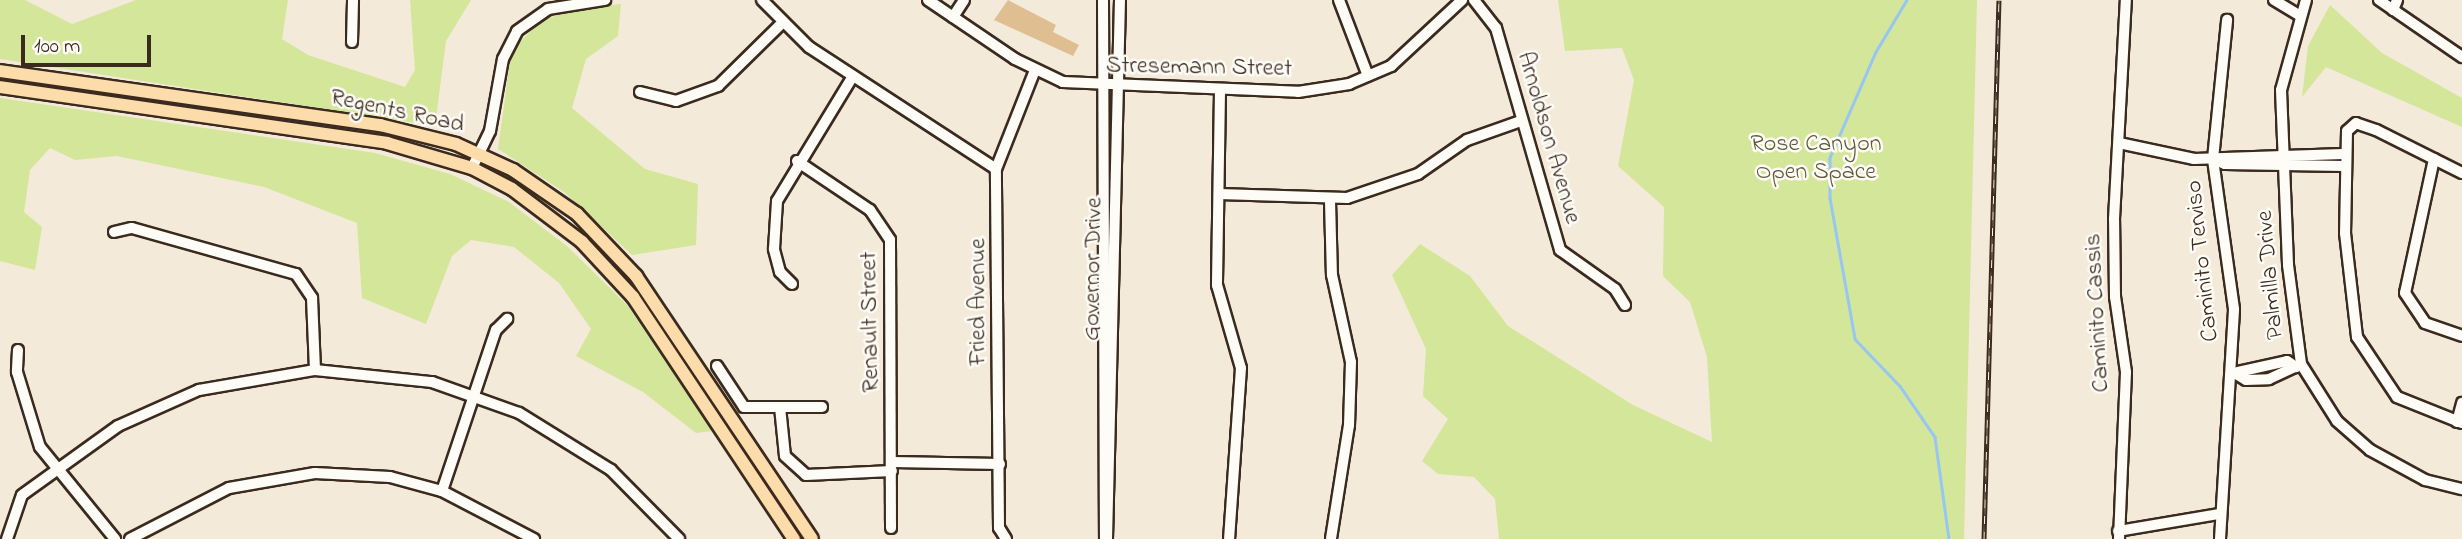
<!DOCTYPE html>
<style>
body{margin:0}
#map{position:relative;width:2462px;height:539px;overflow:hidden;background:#f4ead9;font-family:"Indie Flower",sans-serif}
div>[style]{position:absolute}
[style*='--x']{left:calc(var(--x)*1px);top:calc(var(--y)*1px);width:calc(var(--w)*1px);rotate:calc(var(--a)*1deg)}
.green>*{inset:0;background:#d4e69a}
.stream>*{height:2.5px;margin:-1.25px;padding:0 1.25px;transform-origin:1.25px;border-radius:1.25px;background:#97c6f2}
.building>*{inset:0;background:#dfbf92}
.roads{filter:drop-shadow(2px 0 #3b2a1e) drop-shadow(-2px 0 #3b2a1e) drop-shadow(0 2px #3b2a1e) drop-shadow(0 -2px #3b2a1e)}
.minor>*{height:10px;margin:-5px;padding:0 5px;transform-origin:5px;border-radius:5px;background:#fdfcf7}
.major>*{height:12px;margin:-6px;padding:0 6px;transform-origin:6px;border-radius:6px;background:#fddcac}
.rail>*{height:5px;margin-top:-2.5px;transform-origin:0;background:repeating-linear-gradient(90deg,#fdfcf7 0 8px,#3b2a1e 0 16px);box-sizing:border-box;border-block:2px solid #3b2a1e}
span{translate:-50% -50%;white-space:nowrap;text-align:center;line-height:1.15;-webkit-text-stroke:5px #fdfcf7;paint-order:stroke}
.street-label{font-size:24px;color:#3b2a1e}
.park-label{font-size:24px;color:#61593d}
.scale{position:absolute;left:21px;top:35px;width:130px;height:32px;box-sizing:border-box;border:4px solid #3b2a1e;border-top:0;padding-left:9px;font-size:21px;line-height:24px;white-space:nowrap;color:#3b2a1e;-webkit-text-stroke:5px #fdfcf7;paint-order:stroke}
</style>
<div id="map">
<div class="green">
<div style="clip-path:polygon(0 0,25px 0,72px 24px,136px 0,288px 0,282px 39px,308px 55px,405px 87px,415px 70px,410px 0,471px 0,446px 41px,435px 126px,0 59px)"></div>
<div style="clip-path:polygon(1558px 0,1977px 0,1964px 539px,1499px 539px,1495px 499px,1474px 477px,1438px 474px,1422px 461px,1448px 419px,1423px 396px,1426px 349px,1392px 275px,1420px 244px,1470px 276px,1508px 326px,1633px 405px,1712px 442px,1707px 357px,1690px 302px,1663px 276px,1664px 207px,1618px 166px,1634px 80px,1622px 48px,1565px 51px)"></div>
<div style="clip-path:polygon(621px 4px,618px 36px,586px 59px,572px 108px,645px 169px,698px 184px,696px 245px,632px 255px,564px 192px,498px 149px,510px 62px,520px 42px,541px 21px,573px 9px)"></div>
<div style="clip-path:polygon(2330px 5px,2382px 53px,2462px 98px,2462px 127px,2326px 67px,2302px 97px,2308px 46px)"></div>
<div style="clip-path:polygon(0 98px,375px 153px,450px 174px,509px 202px,568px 247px,628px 306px,712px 431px,696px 433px,643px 392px,576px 356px,591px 329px,559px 283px,514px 247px,471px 240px,452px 256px,426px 324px,362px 298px,357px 223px,264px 187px,117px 156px,75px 160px,50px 148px,30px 170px,24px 212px,42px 227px,35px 270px,0 261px)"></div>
</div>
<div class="stream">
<div style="--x:1907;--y:0;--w:61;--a:120.8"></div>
<div style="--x:1876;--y:52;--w:116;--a:113.5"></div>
<div style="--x:1830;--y:158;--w:40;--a:90"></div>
<div style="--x:1830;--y:198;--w:143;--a:79.9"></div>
<div style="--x:1855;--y:339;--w:65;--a:46.2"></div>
<div style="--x:1900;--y:386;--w:62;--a:55.5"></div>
<div style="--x:1935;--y:437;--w:103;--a:82.2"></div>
</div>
<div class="building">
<div style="clip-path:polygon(1008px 0,1056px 25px,1053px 32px,1079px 45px,1073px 56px,994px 20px)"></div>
</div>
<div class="roads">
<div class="minor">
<div style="--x:762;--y:0;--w:66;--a:45"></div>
<div style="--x:809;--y:47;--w:223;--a:33.1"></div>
<div style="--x:928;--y:0;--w:105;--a:34.1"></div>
<div style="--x:1015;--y:59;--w:53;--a:25.6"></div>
<div style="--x:1063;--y:82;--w:235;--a:2.4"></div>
<div style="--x:1298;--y:92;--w:52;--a:-8.9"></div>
<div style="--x:1349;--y:84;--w:46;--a:-23.2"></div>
<div style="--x:1391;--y:66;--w:97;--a:-42.9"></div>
<div style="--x:1103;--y:0;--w:539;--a:89.79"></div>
<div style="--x:1339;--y:0;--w:81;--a:69.1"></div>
<div style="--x:1474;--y:0;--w:36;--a:52"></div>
<div style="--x:1496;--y:28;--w:231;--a:73.9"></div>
<div style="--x:1560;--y:250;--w:67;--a:35.3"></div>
<div style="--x:1615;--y:289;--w:19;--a:58"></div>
<div style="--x:2274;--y:0;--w:29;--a:31"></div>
<div style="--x:2306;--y:0;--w:93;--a:105.5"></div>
<div style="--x:2281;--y:90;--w:175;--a:87.7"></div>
<div style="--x:2288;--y:265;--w:100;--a:82.5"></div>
<div style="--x:2301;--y:364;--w:67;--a:57.7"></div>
<div style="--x:2337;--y:421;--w:44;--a:41.3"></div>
<div style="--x:2370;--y:450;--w:63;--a:28.6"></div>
<div style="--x:2425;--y:480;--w:38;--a:14"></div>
<div style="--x:2379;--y:0;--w:101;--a:34.5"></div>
<div style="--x:2393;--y:10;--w:11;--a:-68"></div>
<div style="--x:953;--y:17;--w:20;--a:-57"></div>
<div style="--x:352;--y:42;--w:42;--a:-88.6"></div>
<div style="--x:1220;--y:91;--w:194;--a:90.9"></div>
<div style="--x:1217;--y:285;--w:86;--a:73.9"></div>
<div style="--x:1241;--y:368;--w:171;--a:94"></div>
<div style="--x:640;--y:92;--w:37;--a:14"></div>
<div style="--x:676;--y:101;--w:45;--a:-19.7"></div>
<div style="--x:718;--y:86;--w:90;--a:-44.5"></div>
<div style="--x:2119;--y:143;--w:77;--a:12"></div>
<div style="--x:2194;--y:159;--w:149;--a:-1.9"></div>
<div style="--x:2213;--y:159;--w:13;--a:23"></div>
<div style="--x:2225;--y:164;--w:118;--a:1"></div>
<div style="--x:2434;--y:159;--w:137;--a:102.2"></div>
<div style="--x:2405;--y:293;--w:36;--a:56"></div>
<div style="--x:2425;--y:323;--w:39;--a:19"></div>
<div style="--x:797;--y:161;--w:88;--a:33.9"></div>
<div style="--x:870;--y:210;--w:36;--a:56"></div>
<div style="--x:890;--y:240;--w:288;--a:89.8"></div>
<div style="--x:472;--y:168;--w:41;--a:-64.1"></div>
<div style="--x:490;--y:131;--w:73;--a:-79.8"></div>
<div style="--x:503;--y:59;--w:31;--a:-63"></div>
<div style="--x:517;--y:31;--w:38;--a:-35"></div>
<div style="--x:548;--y:9;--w:58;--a:-9"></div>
<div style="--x:2462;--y:173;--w:96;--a:-153.4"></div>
<div style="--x:2376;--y:130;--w:21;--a:-161"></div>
<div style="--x:2356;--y:123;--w:12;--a:138"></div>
<div style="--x:2347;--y:131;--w:102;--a:91.1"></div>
<div style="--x:2345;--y:233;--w:105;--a:83.4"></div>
<div style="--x:2357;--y:337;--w:72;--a:56.3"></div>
<div style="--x:2397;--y:397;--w:70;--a:21.8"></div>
<div style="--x:1219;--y:194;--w:128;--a:1.8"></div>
<div style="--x:1347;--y:198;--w:75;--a:-18.7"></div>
<div style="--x:1418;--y:174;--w:60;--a:-34.8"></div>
<div style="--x:1467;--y:140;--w:57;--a:-19.4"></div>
<div style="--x:1330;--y:201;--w:74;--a:88.5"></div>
<div style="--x:1332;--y:275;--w:89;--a:77.7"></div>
<div style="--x:1351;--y:362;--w:63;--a:91.8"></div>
<div style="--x:1349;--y:425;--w:115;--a:99"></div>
<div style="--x:114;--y:232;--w:18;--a:-13"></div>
<div style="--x:132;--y:228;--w:170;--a:15.7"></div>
<div style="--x:296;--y:274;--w:29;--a:56"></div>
<div style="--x:312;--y:298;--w:72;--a:87.6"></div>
<div style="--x:792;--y:284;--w:17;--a:-135"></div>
<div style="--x:780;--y:272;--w:24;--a:-105"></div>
<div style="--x:774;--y:249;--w:48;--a:-86.4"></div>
<div style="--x:777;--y:201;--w:146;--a:-58.7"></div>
<div style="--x:18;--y:350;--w:22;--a:93"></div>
<div style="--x:17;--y:372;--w:78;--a:73"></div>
<div style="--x:40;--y:447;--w:119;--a:50.8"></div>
<div style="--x:717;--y:366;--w:49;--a:56.6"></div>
<div style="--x:744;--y:407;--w:78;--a:0"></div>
<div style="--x:2231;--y:371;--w:17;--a:31"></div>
<div style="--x:2246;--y:380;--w:23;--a:-2"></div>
<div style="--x:2269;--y:379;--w:35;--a:-25"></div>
<div style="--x:2238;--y:372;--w:50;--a:-12.7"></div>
<div style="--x:2287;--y:361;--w:11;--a:34"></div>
<div style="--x:780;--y:407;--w:49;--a:84.2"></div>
<div style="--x:785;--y:456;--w:28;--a:42"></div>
<div style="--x:806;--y:475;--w:86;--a:-2.7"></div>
<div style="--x:2457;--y:422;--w:20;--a:-75"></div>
<div style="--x:893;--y:462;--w:107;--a:1.1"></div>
<div style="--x:442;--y:491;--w:170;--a:-71.5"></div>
<div style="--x:496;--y:330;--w:16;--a:-45"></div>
<div style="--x:2118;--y:531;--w:101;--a:-9.6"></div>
<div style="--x:7;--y:539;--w:46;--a:-71.2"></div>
<div style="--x:22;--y:495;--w:118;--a:-35.7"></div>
<div style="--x:118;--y:426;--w:89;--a:-24"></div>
<div style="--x:199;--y:390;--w:118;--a:-9.8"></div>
<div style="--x:315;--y:370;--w:118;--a:5.9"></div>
<div style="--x:432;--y:382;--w:92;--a:19.6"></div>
<div style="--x:519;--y:413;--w:108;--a:31.8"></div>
<div style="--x:611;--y:470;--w:97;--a:45.4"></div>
<div style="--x:130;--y:539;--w:111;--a:-27.3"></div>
<div style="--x:229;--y:488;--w:87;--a:-9.9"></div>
<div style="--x:315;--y:473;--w:75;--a:3.1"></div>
<div style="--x:390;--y:477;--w:54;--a:15.1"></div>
<div style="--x:442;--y:491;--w:104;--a:27.6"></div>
<div style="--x:1006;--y:539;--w:13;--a:-122"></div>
<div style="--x:999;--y:528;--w:359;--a:-90.5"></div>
<div style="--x:996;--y:169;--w:106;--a:-68.5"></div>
<div style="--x:1107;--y:539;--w:539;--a:-88.62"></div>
<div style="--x:2119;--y:539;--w:167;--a:-87.6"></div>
<div style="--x:2126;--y:372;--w:76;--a:-98.3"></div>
<div style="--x:2115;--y:297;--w:78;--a:-90.7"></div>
<div style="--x:2114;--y:219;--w:219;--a:-86.9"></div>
<div style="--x:2220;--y:539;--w:230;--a:-86.5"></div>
<div style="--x:2234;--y:309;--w:151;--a:-98"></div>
<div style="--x:2213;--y:159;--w:140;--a:-84.2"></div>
</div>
<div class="major">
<div style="--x:0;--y:71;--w:384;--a:8.1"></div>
<div style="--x:380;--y:125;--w:78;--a:14"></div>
<div style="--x:456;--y:144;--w:63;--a:24.5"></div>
<div style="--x:513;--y:170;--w:78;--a:34.5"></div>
<div style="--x:577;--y:214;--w:86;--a:46.4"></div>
<div style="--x:636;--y:276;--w:316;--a:56.2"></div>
<div style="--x:0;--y:87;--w:391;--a:8.2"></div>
<div style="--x:387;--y:143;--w:89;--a:16.4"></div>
<div style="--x:472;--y:168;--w:45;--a:27.7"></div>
<div style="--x:512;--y:189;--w:88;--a:37.1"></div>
<div style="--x:582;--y:242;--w:75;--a:47.2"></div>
<div style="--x:633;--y:297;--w:291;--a:56.4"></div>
</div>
</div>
<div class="rail">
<div style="--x:1984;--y:539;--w:539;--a:-88.41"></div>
</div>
<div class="street-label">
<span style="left:1199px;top:68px;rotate:1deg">Stresemann Street</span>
<span style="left:397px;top:112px;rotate:12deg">Regents Road</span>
<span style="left:1548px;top:138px;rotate:74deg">Arnoldson Avenue</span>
<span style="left:2203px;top:261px;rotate:-96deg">Caminito Terviso</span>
<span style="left:1094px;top:269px;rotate:-89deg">Governor Drive</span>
<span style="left:2271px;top:275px;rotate:-95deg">Palmilla Drive</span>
<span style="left:979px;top:302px;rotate:-90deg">Fried Avenue</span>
<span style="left:2098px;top:313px;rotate:-93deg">Caminito Cassis</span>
<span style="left:871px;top:322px;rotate:-91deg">Renault Street</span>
</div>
<div class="park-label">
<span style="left:1816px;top:159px">Rose Canyon<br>Open Space</span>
</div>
<div class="scale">100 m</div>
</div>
